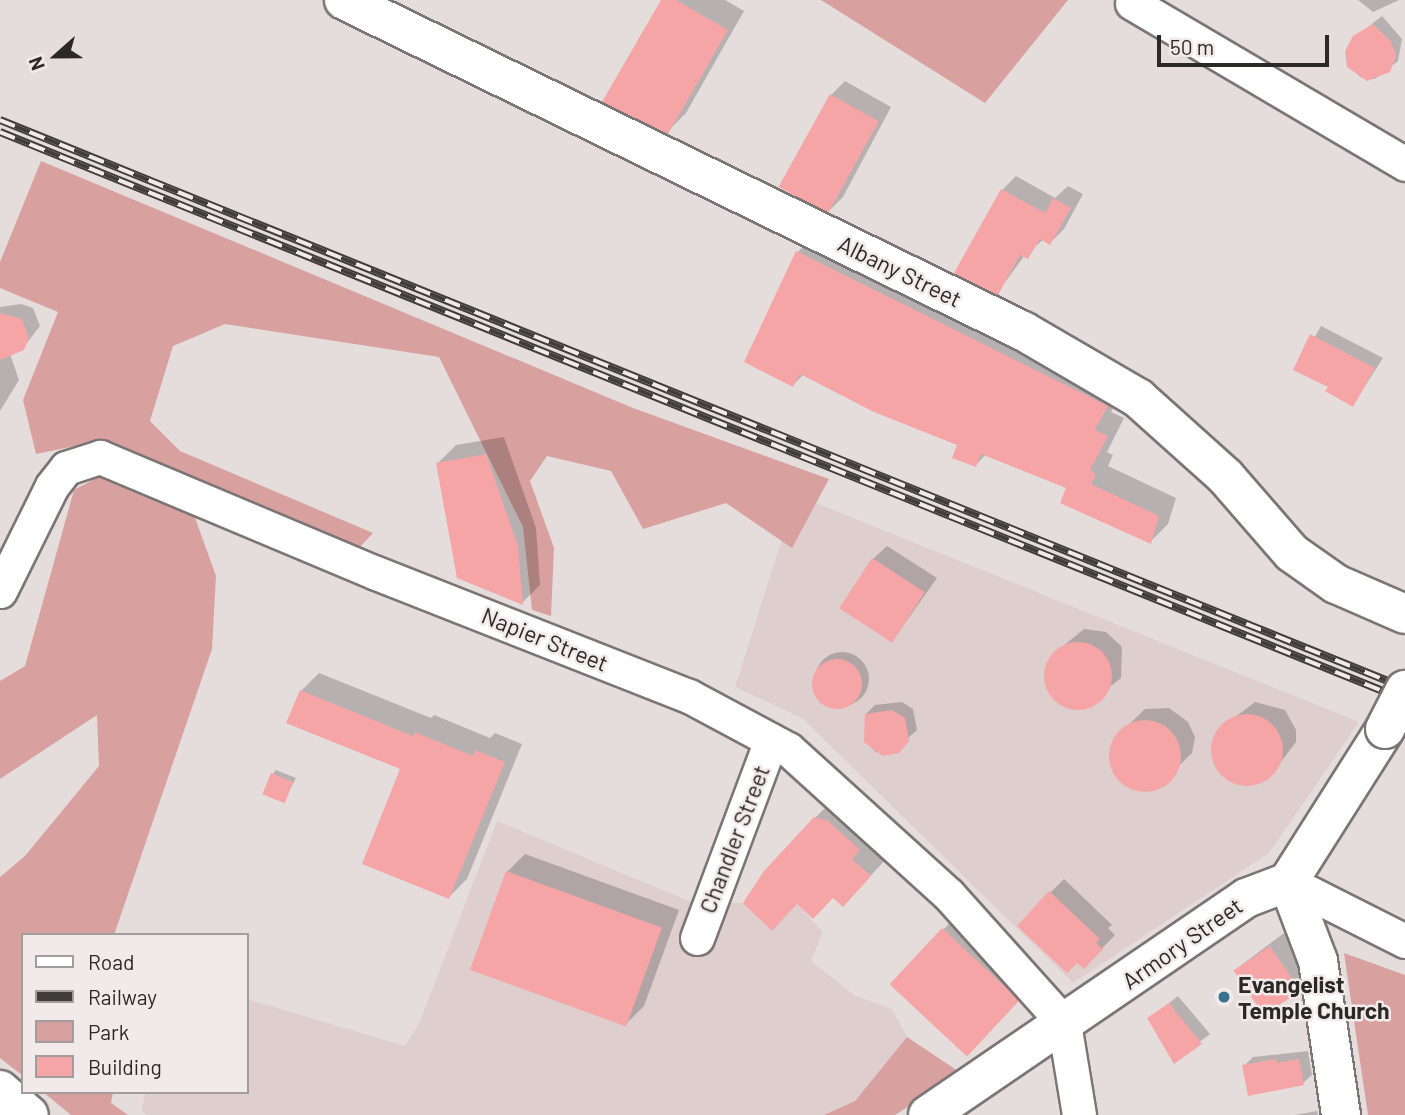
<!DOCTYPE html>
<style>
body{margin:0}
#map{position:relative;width:1405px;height:1115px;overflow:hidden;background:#e5dddc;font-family:Barlow,sans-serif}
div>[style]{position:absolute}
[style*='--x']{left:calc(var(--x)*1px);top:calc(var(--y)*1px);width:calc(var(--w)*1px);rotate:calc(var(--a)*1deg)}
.built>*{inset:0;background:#dececd}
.green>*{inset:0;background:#d9a0a0}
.shadow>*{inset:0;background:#0003}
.round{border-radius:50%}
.building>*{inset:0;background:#f5a5a5;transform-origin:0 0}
.roads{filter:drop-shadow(2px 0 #7c7575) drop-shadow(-2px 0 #7c7575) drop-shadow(0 2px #7c7575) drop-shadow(0 -2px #7c7575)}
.minor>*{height:33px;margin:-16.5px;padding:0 16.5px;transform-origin:16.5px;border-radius:16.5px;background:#fff}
.major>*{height:38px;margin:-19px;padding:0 19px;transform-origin:19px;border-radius:19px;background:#fff}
.highway>*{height:38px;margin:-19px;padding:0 19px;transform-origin:19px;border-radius:19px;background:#fff}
.rail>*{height:8px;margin-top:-4px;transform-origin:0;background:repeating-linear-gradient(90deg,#f2eaea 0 16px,#403d3c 0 32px);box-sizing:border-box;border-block:2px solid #403d3c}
.bridges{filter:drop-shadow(2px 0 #7c7575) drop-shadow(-2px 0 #7c7575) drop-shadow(0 2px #7c7575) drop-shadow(0 -2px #7c7575)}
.major-bridge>*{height:38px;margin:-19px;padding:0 19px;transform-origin:19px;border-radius:19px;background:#fff}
.dots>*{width:19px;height:19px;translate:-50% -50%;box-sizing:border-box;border:4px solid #f2eaea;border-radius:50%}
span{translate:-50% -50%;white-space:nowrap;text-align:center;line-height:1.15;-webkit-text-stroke:5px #f2eaea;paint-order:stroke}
.street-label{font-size:23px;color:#2b2828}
.poi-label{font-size:23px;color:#2b2828;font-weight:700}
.left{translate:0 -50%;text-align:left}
.legend{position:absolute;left:21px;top:933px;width:228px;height:161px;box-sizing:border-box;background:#f2eaea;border:2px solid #a29c9c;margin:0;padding:9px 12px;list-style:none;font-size:21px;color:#2b2828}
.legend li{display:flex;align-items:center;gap:14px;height:35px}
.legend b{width:35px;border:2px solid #a29c9c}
.north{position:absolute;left:21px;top:21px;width:70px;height:70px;-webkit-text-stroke:5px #f2eaea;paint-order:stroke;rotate:249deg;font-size:19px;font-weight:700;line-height:28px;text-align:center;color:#2b2828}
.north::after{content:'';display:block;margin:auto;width:24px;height:32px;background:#2b2828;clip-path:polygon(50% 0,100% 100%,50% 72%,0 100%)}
.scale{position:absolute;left:1157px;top:35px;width:172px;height:32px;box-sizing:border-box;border:4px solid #2b2828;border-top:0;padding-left:9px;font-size:21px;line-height:24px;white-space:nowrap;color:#2b2828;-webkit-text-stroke:5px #f2eaea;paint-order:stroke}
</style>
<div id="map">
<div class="built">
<div style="clip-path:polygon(796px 495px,1359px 722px,1269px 853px,1073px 983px,802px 718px,735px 687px)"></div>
<div style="clip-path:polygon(497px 821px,691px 902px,743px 903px,772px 930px,797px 904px,823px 932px,811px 961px,854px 995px,892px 1009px,907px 1037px,855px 1101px,824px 1115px,147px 1115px,142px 1111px,145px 1092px,247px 1092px,247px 999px,405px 1046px,419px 1024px)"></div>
</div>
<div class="green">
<div style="clip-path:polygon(821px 0,1068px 0,985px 103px)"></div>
<div style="clip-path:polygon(41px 161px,633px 408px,829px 479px,792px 548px,726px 503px,643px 529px,611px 471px,547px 456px,530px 481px,554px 548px,551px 616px,532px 610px,523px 527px,439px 357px,225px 324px,173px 346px,150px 421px,180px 451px,373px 533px,355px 552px,95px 442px,36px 454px,23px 400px,58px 312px,0 288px,0 262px)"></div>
<div style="clip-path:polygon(100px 476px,193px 512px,216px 576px,212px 649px,114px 935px,23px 935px,23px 1076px,0 1058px,0 877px,25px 856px,99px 766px,97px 715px,0 779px,0 681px,25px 666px,74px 490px)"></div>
<div style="clip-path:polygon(1344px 953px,1405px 975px,1405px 1115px,1368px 1115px)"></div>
<div style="clip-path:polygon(907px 1037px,961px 1073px,895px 1115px,824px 1115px,855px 1101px)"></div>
<div style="clip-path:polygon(43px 1092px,113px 1092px,111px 1103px,128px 1115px,71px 1115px)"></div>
</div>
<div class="shadow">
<div style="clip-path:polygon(663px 0,725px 0,744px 11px,686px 113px,668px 131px)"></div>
<div style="clip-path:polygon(1358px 0,1399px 0,1373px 12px)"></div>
<div style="clip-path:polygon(1382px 16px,1402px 39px,1398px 61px,1375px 79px,1360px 77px,1347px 59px,1359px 34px)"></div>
<div style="clip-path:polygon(845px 81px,891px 107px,843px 197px,830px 210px,831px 95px)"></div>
<div style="clip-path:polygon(1016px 176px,1055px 198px,1068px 186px,1083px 194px,1064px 229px,1050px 243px,1044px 239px,1025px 255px,998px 292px,956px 272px,1002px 190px)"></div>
<div style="clip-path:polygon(815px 234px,1124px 387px,1111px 412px,1124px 418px,1107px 452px,1113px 455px,1108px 466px,1176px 498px,1168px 524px,1150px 542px,1068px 487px,986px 454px,976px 465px,960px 444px,804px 374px,793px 385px,798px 252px)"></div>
<div style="clip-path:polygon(21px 304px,33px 308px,40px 326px,23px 348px,10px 354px,19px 380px,0 411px,0 307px)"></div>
<div style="clip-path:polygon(1321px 326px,1383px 358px,1353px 405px,1330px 386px,1296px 369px)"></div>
<div style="clip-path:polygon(504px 437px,536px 528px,540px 585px,522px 603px,438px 463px,456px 445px)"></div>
<div style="clip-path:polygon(887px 546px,937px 578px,893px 640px,873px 559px)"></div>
<div style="clip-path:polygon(1084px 629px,1106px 632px,1122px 647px,1121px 678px,1081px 709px,1061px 704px,1047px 688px,1045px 677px,1051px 656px)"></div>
<div class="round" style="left:815px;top:652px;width:54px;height:54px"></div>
<div style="clip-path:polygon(319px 673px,431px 718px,434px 715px,490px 738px,495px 733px,522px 744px,467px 879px,449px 897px,402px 768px,301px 691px)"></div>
<div style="clip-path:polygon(902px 702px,913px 709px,917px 730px,890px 754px,876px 752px,866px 742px,866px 714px,875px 705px)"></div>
<div style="clip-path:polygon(1255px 702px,1285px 710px,1296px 730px,1296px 742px,1270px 776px,1247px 784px,1225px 776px,1212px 751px,1222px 727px)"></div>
<div style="clip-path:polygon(1169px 708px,1188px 722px,1195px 737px,1192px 753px,1154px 790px,1132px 788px,1115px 775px,1111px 764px,1113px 740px,1145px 709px)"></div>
<div style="clip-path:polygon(276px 770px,296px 778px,284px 801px,273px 774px)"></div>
<div style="clip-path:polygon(833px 800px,888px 857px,860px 887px,815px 818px)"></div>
<div style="clip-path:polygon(525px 854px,679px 910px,644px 1006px,626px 1024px,507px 872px)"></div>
<div style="clip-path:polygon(1064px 879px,1112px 925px,1108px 928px,1115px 935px,1084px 967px,1050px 893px)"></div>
<div style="clip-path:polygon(961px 911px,1035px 982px,984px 1036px,892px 984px)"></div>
<div style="clip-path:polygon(1284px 933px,1313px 976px,1299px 990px,1235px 970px)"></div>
<div style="clip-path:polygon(1178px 996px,1210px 1034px,1174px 1061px,1149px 1019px)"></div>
<div style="clip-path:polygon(1308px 1051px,1312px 1075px,1303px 1083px,1244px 1066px,1253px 1057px)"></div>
<div style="clip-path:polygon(1317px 1111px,1318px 1115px,1295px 1115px)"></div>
</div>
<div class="building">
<div style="clip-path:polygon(661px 0,676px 0,728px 30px,668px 134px,602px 102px)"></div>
<div style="clip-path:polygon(1373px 24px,1391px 41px,1396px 56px,1390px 72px,1367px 81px,1347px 67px,1345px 51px,1353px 36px)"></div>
<div style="left:830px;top:94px;width:56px;height:106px;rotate:29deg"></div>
<div style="clip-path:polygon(1001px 189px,1045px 213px,1053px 198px,1071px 208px,1050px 245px,1040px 239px,1028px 259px,1020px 255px,998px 295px,954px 273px)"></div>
<div style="clip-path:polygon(796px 251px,1108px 406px,1095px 430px,1108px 436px,1090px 470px,1096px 474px,1091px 484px,1159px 516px,1151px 544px,1060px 503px,1066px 488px,981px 454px,976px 467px,952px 458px,957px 445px,874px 412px,800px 374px,793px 387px,744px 362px)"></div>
<div style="clip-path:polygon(0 313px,22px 319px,29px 338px,24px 350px,0 360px)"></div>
<div style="clip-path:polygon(1310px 334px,1375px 368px,1353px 407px,1325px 391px,1328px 387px,1293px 370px)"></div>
<div style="clip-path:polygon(486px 454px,518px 546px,523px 605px,457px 578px,436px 463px)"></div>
<div style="left:872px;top:558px;width:63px;height:60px;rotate:33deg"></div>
<div class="round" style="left:1044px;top:642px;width:68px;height:68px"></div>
<div class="round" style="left:812px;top:659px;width:50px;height:50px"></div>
<div style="clip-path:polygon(300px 690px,413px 736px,415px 732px,473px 756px,475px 750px,505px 762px,449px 899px,362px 864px,400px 769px,286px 723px)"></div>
<div style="clip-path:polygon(892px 710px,905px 718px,909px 741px,899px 753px,883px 756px,864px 742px,865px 714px)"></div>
<div class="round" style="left:1211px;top:714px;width:72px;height:72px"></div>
<div class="round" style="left:1109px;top:720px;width:72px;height:72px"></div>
<div style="left:271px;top:773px;width:24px;height:23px;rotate:22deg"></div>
<div style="clip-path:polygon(814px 817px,827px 820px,860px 850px,852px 859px,871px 876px,843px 907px,833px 898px,813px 919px,797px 904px,772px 931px,743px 903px,764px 871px)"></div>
<div style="left:506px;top:871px;width:166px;height:105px;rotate:20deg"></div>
<div style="clip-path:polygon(1049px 891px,1100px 939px,1096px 943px,1103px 949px,1084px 969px,1077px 963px,1067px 973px,1017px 926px)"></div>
<div style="left:942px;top:928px;width:106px;height:77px;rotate:43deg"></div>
<div style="left:1270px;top:946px;width:54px;height:44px;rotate:56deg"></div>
<div style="clip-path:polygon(1169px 1003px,1202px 1044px,1174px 1064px,1147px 1018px)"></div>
<div style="clip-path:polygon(1276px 1059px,1277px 1063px,1299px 1059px,1304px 1085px,1248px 1096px,1242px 1065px)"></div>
</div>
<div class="roads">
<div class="minor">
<div style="--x:1132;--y:3;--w:317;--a:30.5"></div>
<div style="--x:0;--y:591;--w:117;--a:-63.7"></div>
<div style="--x:52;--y:486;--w:23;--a:-52"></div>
<div style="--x:66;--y:468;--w:36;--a:-18"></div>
<div style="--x:100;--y:457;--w:299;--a:22.8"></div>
<div style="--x:376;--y:573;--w:336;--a:21.5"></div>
<div style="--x:689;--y:696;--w:112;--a:28.2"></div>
<div style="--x:788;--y:749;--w:217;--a:42.2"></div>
<div style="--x:949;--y:895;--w:172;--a:48.1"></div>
<div style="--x:1064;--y:1023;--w:93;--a:80.7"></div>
<div style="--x:1288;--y:882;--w:131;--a:26.8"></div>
<div style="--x:697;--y:938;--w:211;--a:-69.5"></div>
</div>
<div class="major">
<div style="--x:344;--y:0;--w:755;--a:25.99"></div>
<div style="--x:1023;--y:331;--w:133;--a:30.2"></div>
<div style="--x:1138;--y:398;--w:117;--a:41.9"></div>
<div style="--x:1225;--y:476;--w:102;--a:49"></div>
<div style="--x:1292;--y:553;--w:54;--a:35.2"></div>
<div style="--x:1336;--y:584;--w:75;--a:23.5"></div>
<div style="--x:1288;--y:882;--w:85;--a:69.2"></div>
<div style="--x:1318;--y:961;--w:156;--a:81.5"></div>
<div style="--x:928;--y:1115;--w:385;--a:-34.3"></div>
<div style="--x:1246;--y:898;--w:45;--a:-20.9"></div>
<div style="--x:1288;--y:882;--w:181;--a:-57.6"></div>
</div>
<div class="highway">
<div style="--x:0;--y:1090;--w:38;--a:41"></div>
</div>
</div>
<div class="rail">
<div style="--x:0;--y:120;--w:1515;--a:22.01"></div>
<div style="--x:0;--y:132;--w:1515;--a:22.01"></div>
</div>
<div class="bridges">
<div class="major-bridge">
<div style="--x:1385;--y:729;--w:44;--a:-62.9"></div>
</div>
</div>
<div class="dots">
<div style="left:1224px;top:997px;background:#38718b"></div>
</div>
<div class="street-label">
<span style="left:900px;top:271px;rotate:26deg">Albany Street</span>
<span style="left:545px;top:639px;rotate:22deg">Napier Street</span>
<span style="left:734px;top:839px;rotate:-69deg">Chandler Street</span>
<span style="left:1182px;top:943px;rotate:-35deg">Armory Street</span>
</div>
<div class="poi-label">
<span class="left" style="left:1238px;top:997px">Evangelist<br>Temple Church</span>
</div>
<ul class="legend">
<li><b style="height:9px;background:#fff"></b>Road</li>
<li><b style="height:9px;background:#403d3c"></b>Railway</li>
<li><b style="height:19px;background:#d9a0a0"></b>Park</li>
<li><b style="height:19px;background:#f5a5a5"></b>Building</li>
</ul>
<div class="north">N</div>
<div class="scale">50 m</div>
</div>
